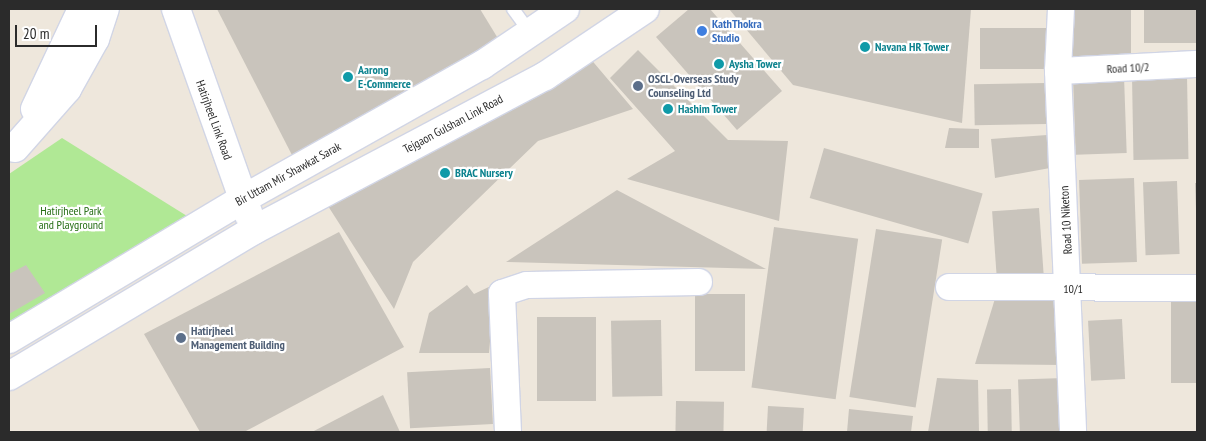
<!DOCTYPE html>
<style>
body{margin:0}
#map{position:relative;width:1206px;height:441px;overflow:hidden;background:#eee7dc;font-family:"PT Sans Narrow",sans-serif}
div>[style]{position:absolute}
[style*='--x']{left:calc(var(--x)*1px);top:calc(var(--y)*1px);width:calc(var(--w)*1px);rotate:calc(var(--a)*1deg)}
.green>*{inset:0;background:#b0e895}
.building>*{inset:0;background:#c9c4bc;transform-origin:0 0}
.roads{filter:drop-shadow(1px 0 #d1d5e5) drop-shadow(-1px 0 #d1d5e5) drop-shadow(0 1px #d1d5e5) drop-shadow(0 -1px #d1d5e5)}
.service>*{height:12px;margin:-6px;padding:0 6px;transform-origin:6px;border-radius:6px;background:#fff}
.minor>*{height:26px;margin:-13px;padding:0 13px;transform-origin:13px;border-radius:13px;background:#fff}
.secondary>*{height:28px;margin:-14px;padding:0 14px;transform-origin:14px;border-radius:14px;background:#fff}
.dots>*{width:14px;height:14px;translate:-50% -50%;box-sizing:border-box;border:2px solid #fff;border-radius:50%}
span{translate:-50% -50%;white-space:nowrap;text-align:center;line-height:1.15;-webkit-text-stroke:4.5px #fff;paint-order:stroke}
.shop-label{font-size:12px;color:#366cbe;font-weight:700}
.left{translate:0 -50%;text-align:left}
.culture-label{font-size:12px;color:#0d838f;font-weight:700}
.street-label{font-size:12px;color:#2b2b2b}
.service-label{font-size:12px;color:#4e5e75;font-weight:700}
.park-label{font-size:12px;color:#266e15}
.frame{position:absolute;inset:0;border:10px solid #2b2b2b;pointer-events:none}
.scale{position:absolute;left:15px;top:25px;width:82px;height:22px;box-sizing:border-box;border:2px solid #2b2b2b;border-top:0;padding-left:6px;font-size:15px;line-height:18px;white-space:nowrap;color:#2b2b2b;-webkit-text-stroke:4px #fff;paint-order:stroke}
</style>
<div id="map">
<div class="green">
<div style="clip-path:polygon(62px 138px,195px 221px,9px 323px,9px 174px)"></div>
</div>
<div class="building">
<div style="clip-path:polygon(217px 9px,480px 9px,502px 45px,294px 159px)"></div>
<div style="clip-path:polygon(689px 9px,710px 9px,782px 91px,737px 130px,656px 37px)"></div>
<div style="clip-path:polygon(729px 9px,971px 9px,962px 123px,793px 85px)"></div>
<div style="left:1070px;top:9px;width:61px;height:48px"></div>
<div style="left:1144px;top:9px;width:53px;height:34px"></div>
<div style="left:980px;top:28px;width:72px;height:41px"></div>
<div style="clip-path:polygon(638px 50px,728px 140px,788px 141px,779px 221px,627px 179px,675px 151px,610px 78px)"></div>
<div style="clip-path:polygon(589px 57px,633px 109px,538px 141px,413px 262px,394px 309px,328px 206px)"></div>
<div style="left:1187px;top:75px;width:84px;height:55px;rotate:89deg"></div>
<div style="left:1124px;top:76px;width:77px;height:51px;rotate:88deg"></div>
<div style="left:1046px;top:83px;width:41px;height:72px;rotate:89deg"></div>
<div style="clip-path:polygon(949px 128px,979px 129px,979px 148px,945px 148px)"></div>
<div style="clip-path:polygon(1047px 135px,1050px 168px,995px 178px,991px 139px)"></div>
<div style="left:824px;top:148px;width:165px;height:52px;rotate:16deg"></div>
<div style="left:1134px;top:178px;width:84px;height:55px;rotate:88deg"></div>
<div style="left:1177px;top:181px;width:73px;height:34px;rotate:88deg"></div>
<div style="clip-path:polygon(1195px 183px,1197px 183px,1197px 209px,1196px 210px)"></div>
<div style="clip-path:polygon(617px 190px,766px 269px,506px 262px)"></div>
<div style="left:1039px;top:208px;width:81px;height:47px;rotate:86deg"></div>
<div style="left:774px;top:227px;width:85px;height:162px;rotate:8deg"></div>
<div style="left:876px;top:229px;width:67px;height:170px;rotate:9deg"></div>
<div style="clip-path:polygon(339px 232px,404px 347px,244px 432px,200px 432px,144px 334px)"></div>
<div style="clip-path:polygon(26px 265px,45px 293px,9px 314px,9px 274px)"></div>
<div style="clip-path:polygon(495px 284px,489px 353px,419px 353px,429px 313px,467px 285px,474px 294px)"></div>
<div style="clip-path:polygon(997px 292px,1063px 299px,1063px 365px,975px 364px)"></div>
<div style="left:695px;top:294px;width:50px;height:77px"></div>
<div style="left:1171px;top:295px;width:26px;height:88px"></div>
<div style="left:537px;top:317px;width:59px;height:84px"></div>
<div style="left:1122px;top:319px;width:60px;height:34px;rotate:87deg"></div>
<div style="left:661px;top:320px;width:76px;height:50px;rotate:89deg"></div>
<div style="left:490px;top:368px;width:56px;height:83px;rotate:87deg"></div>
<div style="clip-path:polygon(937px 378px,978px 380px,979px 432px,928px 432px)"></div>
<div style="left:1064px;top:378px;width:54px;height:46px;rotate:88deg"></div>
<div style="left:1011px;top:389px;width:43px;height:24px;rotate:89deg"></div>
<div style="clip-path:polygon(383px 395px,400px 432px,312px 432px)"></div>
<div style="left:676px;top:401px;width:48px;height:31px;rotate:1deg"></div>
<div style="left:768px;top:406px;width:36px;height:26px;rotate:3deg"></div>
<div style="clip-path:polygon(849px 409px,913px 416px,911px 432px,847px 432px)"></div>
</div>
<div class="roads">
<div class="service">
<div style="--x:513;--y:9;--w:32;--a:54"></div>
</div>
<div class="minor">
<div style="--x:1061;--y:9;--w:62;--a:92.8"></div>
<div style="--x:1058;--y:71;--w:361;--a:87.6"></div>
<div style="--x:1058;--y:71;--w:139;--a:-2.9"></div>
<div style="--x:949;--y:287;--w:248;--a:0.2"></div>
<div style="--x:508;--y:432;--w:139;--a:-92.5"></div>
<div style="--x:502;--y:293;--w:26;--a:-18"></div>
<div style="--x:527;--y:285;--w:172;--a:-1"></div>
</div>
<div class="secondary">
<div style="--x:176;--y:9;--w:219;--a:70.5"></div>
<div style="--x:35;--y:109;--w:110;--a:-64.8"></div>
<div style="--x:15;--y:148;--w:79;--a:-48.6"></div>
<div style="--x:67;--y:89;--w:57;--a:-60.8"></div>
<div style="--x:95;--y:39;--w:32;--a:-72"></div>
<div style="--x:9;--y:339;--w:273;--a:-30.9"></div>
<div style="--x:243;--y:199;--w:274;--a:-29.3"></div>
<div style="--x:482;--y:65;--w:100;--a:-34"></div>
<div style="--x:9;--y:376;--w:285;--a:-30.8"></div>
<div style="--x:254;--y:230;--w:329;--a:-27.9"></div>
<div style="--x:545;--y:76;--w:120;--a:-33.8"></div>
</div>
</div>
<div class="dots">
<div style="left:702px;top:31px;background:#3f7fe0"></div>
<div style="left:865px;top:47px;background:#0f9aa8"></div>
<div style="left:719px;top:64px;background:#0f9aa8"></div>
<div style="left:348px;top:77px;background:#0f9aa8"></div>
<div style="left:638px;top:86px;background:#5c6f8a"></div>
<div style="left:668px;top:109px;background:#0f9aa8"></div>
<div style="left:445px;top:173px;background:#0f9aa8"></div>
<div style="left:181px;top:338px;background:#5c6f8a"></div>
</div>
<div class="shop-label">
<span class="left" style="left:712px;top:31px">KathThokra<br>Studio</span>
</div>
<div class="culture-label">
<span class="left" style="left:875px;top:47px">Navana HR Tower</span>
<span class="left" style="left:729px;top:64px">Aysha Tower</span>
<span class="left" style="left:358px;top:77px">Aarong<br>E-Commerce</span>
<span class="left" style="left:678px;top:109px">Hashim Tower</span>
<span class="left" style="left:455px;top:173px">BRAC Nursery</span>
</div>
<div class="street-label">
<span style="left:1128px;top:68px;rotate:-3deg">Road 10/2</span>
<span style="left:214px;top:120px;rotate:70deg">Hatirjheel Link Road</span>
<span style="left:453px;top:124px;rotate:-28deg">Tejgaon Gulshan Link Road</span>
<span style="left:288px;top:174px;rotate:-29deg">Bir Uttam Mir Shawkat Sarak</span>
<span style="left:1066px;top:220px;rotate:-93deg">Road 10 Niketon</span>
<span style="left:1073px;top:289px">10/1</span>
</div>
<div class="service-label">
<span class="left" style="left:648px;top:86px">OSCL-Overseas Study<br>Counseling Ltd</span>
<span class="left" style="left:191px;top:338px">Hatirjheel<br>Management Building</span>
</div>
<div class="park-label">
<span style="left:71px;top:218px">Hatirjheel Park<br>and Playground</span>
</div>
<div class="frame"></div>
<div class="scale">20 m</div>
</div>
